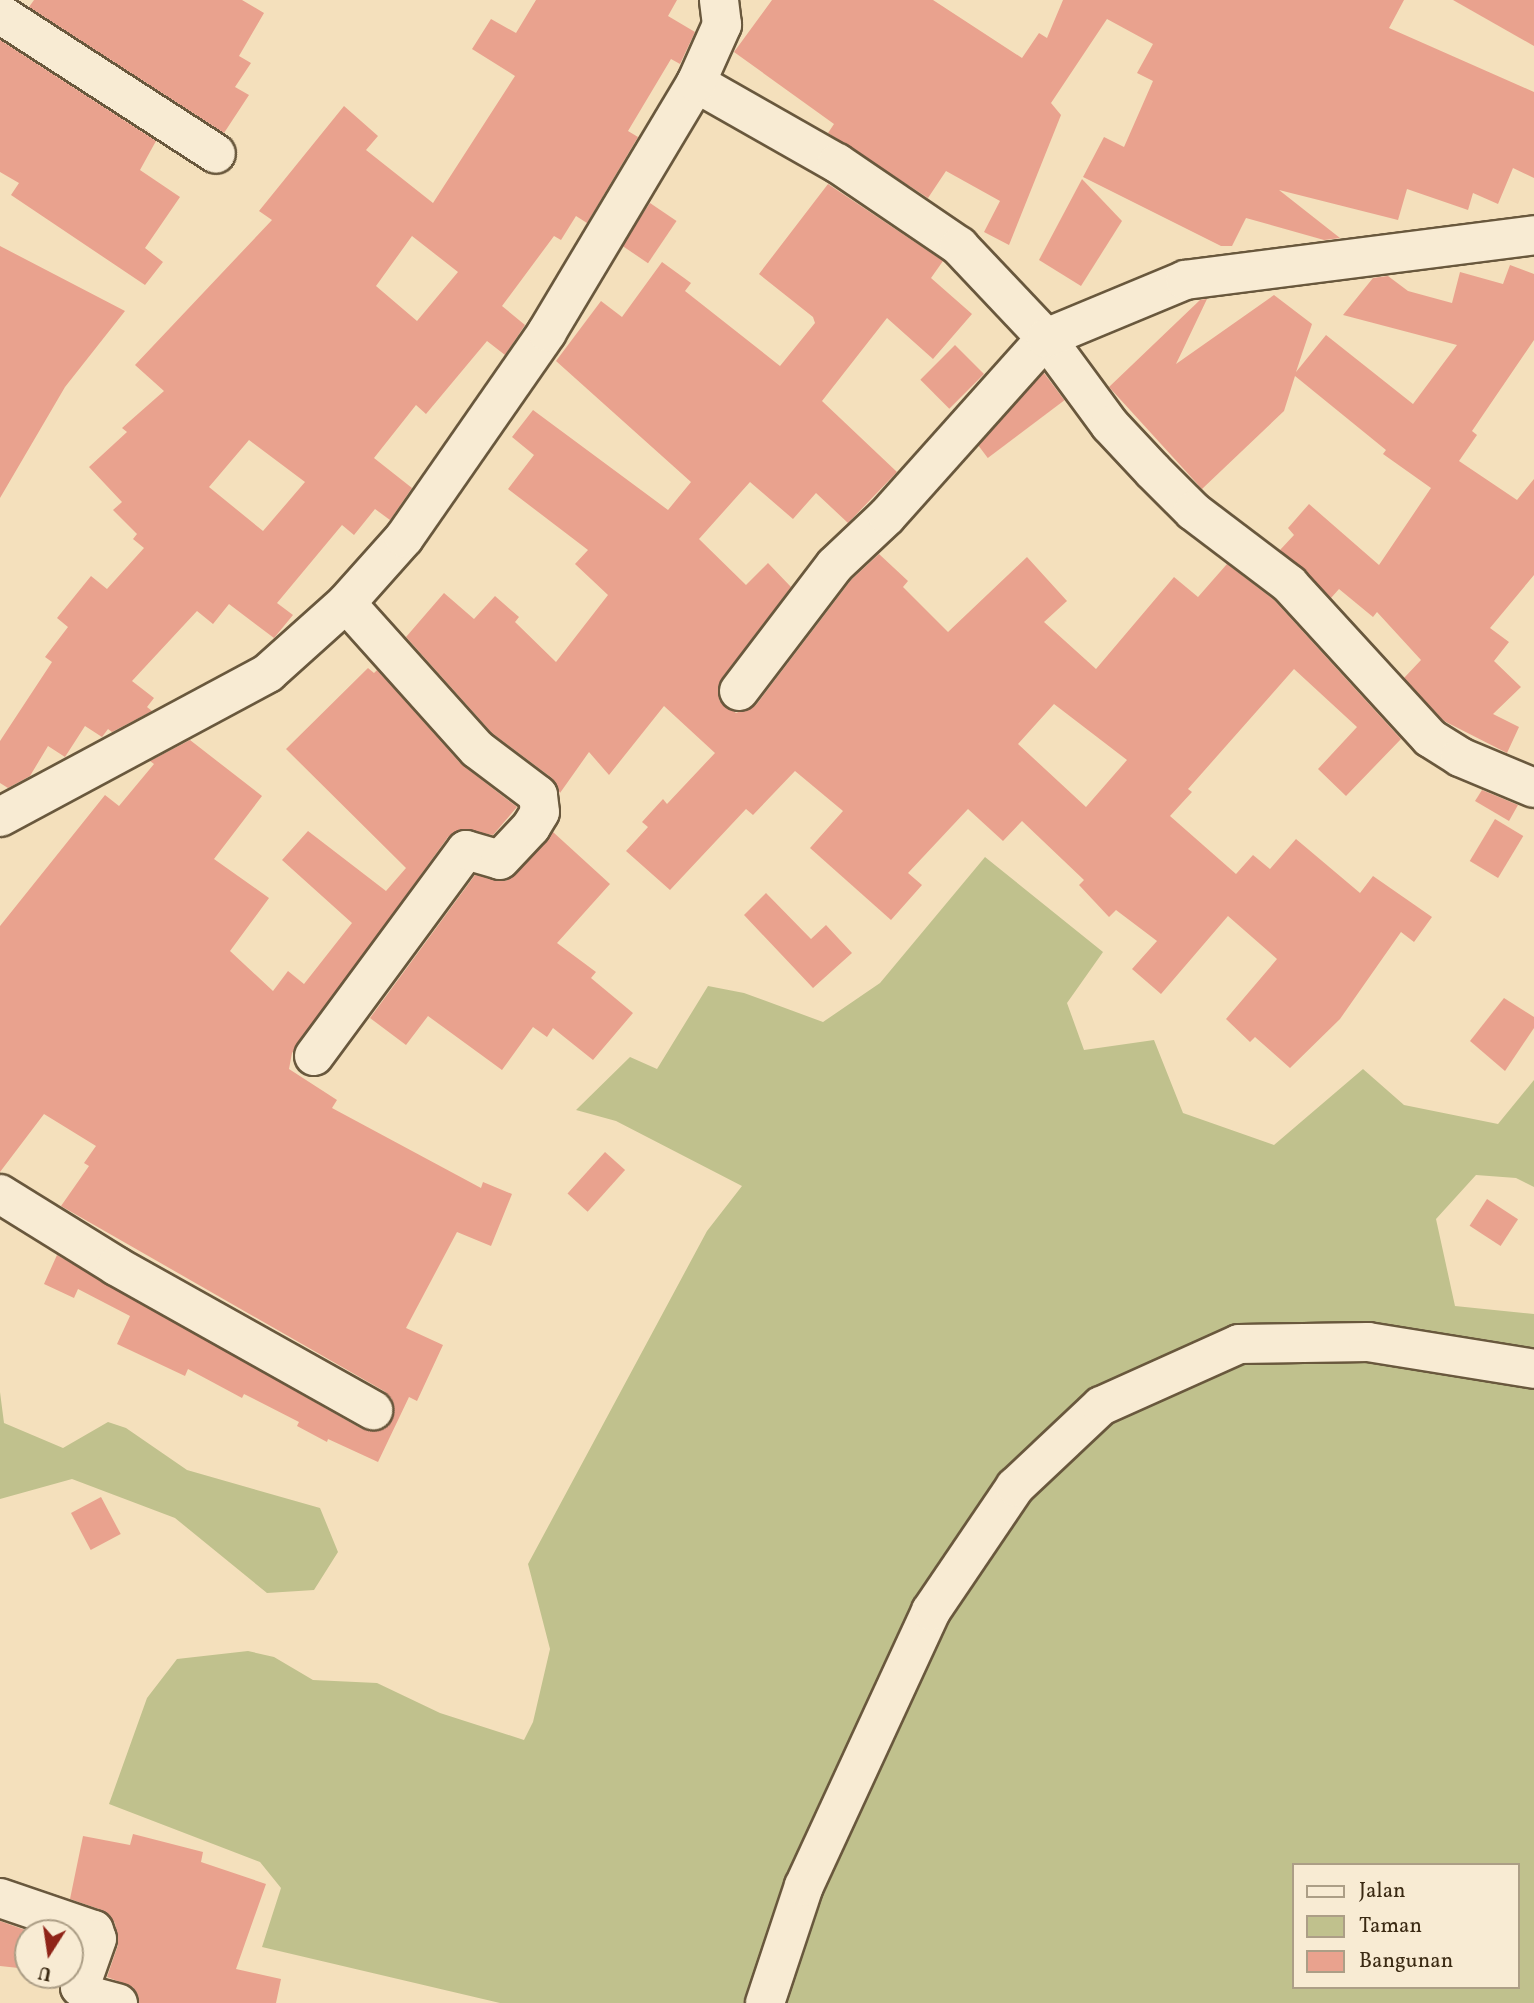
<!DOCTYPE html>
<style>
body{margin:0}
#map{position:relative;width:1534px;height:2003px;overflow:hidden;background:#f4e0bc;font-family:Vollkorn,serif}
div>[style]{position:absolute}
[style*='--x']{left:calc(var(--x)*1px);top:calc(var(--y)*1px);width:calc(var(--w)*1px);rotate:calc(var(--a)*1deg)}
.green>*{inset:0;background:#c0c18d}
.building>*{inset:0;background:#e9a28e;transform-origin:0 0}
.roads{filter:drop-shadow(2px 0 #69583d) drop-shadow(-2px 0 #69583d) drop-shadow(0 2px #69583d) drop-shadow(0 -2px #69583d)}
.minor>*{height:38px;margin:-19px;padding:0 19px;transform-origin:19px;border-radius:19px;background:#f8ebd3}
span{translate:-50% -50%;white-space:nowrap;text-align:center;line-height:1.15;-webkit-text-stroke:6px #f8ebd3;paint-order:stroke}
.legend{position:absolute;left:1292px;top:1863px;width:228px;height:126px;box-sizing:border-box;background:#f8ebd3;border:2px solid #ac9e86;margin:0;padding:9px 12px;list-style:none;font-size:21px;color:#3b2a13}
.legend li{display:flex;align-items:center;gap:14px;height:35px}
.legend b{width:35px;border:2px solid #ac9e86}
.north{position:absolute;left:14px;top:1919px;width:70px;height:70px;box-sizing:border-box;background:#f8ebd3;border:2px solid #ac9e86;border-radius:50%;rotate:192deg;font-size:19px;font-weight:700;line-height:28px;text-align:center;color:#3b2a13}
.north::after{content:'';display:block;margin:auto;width:24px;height:32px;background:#8f2418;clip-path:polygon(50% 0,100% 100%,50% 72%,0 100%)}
</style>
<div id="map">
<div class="green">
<div style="clip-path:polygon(evenodd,985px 857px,1103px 952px,1067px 1003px,1084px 1050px,1154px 1040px,1183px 1113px,1274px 1145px,1363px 1069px,1404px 1105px,1498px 1124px,1534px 1080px,1534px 1187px,1516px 1178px,1476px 1175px,1436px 1219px,1455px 1306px,1534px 1314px,1534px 2003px,500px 2003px,262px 1947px,281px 1888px,260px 1862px,109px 1804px,147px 1698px,177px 1659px,248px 1651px,274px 1657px,313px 1680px,377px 1683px,440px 1713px,524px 1740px,533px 1722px,550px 1649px,528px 1564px,707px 1231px,742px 1186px,616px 1121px,576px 1110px,630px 1057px,657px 1069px,708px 986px,744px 993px,823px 1022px,880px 983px,985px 857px,1294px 1865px,1518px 1865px,1518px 1987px,1294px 1987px,1294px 1865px)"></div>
<div style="clip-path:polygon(0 1392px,4px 1423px,63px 1448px,108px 1422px,126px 1428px,187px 1470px,320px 1508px,338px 1552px,314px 1590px,267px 1593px,175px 1518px,72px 1479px,0 1499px)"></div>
</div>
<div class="building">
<div style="clip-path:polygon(34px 0,242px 0,264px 13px,239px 56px,251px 63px,235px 87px,249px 95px,224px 133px,29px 7px)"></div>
<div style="clip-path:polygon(evenodd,536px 0,677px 0,668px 16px,695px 32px,680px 64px,671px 59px,628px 131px,638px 137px,587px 223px,576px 216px,561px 240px,554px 236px,502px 306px,525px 325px,505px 355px,487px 341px,426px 414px,416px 405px,374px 458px,412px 488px,390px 520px,375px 509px,354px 535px,342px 525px,277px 603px,293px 615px,274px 638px,229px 604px,213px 624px,197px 611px,132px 681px,154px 698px,147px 707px,152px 711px,112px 732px,108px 729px,102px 737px,85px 726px,65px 757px,48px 746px,30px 776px,8px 788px,0 783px,0 741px,52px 662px,45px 657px,68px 627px,57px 618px,91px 576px,107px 589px,144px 548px,133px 539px,137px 534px,113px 510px,122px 502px,89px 467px,127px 432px,122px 428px,164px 391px,135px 365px,272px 220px,259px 211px,344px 106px,378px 136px,366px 150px,433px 203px,515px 76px,472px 49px,491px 19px,516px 33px,536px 0,412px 236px,458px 272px,417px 321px,376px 286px,412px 236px,536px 0,249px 440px,305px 482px,263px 531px,209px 487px,249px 440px)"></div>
<div style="clip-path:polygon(772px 0,933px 0,1022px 58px,1039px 33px,1047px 38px,1063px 0,1404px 0,1389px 28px,1534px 92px,1534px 178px,1513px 168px,1498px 204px,1473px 193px,1468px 210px,1407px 189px,1398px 220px,1279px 190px,1340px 238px,1324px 240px,1246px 218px,1232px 246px,1221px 246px,1083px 177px,1104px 137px,1124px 147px,1153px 81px,1137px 73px,1153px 44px,1107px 19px,1051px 103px,1061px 115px,1009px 245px,984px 232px,1000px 201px,946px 171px,928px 198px,828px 133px,834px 124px,734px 52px)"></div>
<div style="clip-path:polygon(1453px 0,1534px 0,1534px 46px)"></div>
<div style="clip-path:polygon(0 40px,156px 141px,140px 170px,180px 197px,145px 248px,163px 262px,145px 285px,11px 195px,19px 183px,0 172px)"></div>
<div style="clip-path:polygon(1082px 179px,1122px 221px,1081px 286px,1039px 260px)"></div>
<div style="clip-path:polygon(evenodd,828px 184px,943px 261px,931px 278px,972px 314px,933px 359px,887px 318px,822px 401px,897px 472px,848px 523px,816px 493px,793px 519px,750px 482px,699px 539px,746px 585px,768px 563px,791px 587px,722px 678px,719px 700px,736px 713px,756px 705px,851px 580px,879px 554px,908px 581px,903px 587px,948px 632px,1027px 557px,1067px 601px,1044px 622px,1096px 669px,1174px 577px,1198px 597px,1227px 564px,1274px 600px,1401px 739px,1346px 796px,1318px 769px,1357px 727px,1294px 669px,1188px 789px,1192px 792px,1170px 816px,1236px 874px,1253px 855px,1270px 869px,1296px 839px,1360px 893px,1373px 876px,1432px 917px,1414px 942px,1401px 932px,1340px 1019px,1290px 1068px,1255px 1037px,1250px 1042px,1226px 1019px,1277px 959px,1228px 916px,1161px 994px,1132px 969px,1157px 941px,1116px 910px,1109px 917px,1079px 885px,1084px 880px,1022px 821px,1003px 841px,968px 809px,908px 873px,922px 885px,891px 920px,810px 848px,843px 811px,795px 771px,753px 815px,746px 809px,670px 890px,626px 851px,648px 827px,642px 822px,663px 799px,667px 804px,715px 753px,664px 706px,609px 775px,589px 752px,560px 793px,552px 778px,492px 733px,406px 637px,444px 593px,474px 619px,495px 596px,519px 617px,515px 622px,556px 662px,608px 595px,575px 564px,588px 550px,508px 489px,534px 455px,512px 437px,533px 410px,668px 510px,691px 482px,556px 361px,601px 301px,622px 317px,662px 262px,691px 283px,685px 291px,780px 366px,815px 323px,813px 317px,759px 274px,828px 184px,1054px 704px,1127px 760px,1086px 807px,1018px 744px,1054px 704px)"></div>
<div style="left:650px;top:203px;width:32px;height:51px;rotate:34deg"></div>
<div style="clip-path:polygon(0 246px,125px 311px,65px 387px,0 498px)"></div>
<div style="clip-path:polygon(1510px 265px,1534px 274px,1534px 340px,1472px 431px,1477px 435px,1459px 461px,1517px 500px,1534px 479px,1534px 575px,1490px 628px,1509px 642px,1494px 661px,1521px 687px,1493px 714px,1519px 727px,1507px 753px,1444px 721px,1404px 678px,1421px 660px,1377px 612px,1373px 617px,1339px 589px,1331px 598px,1280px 550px,1294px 535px,1288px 528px,1309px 504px,1379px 565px,1431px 488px,1383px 454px,1386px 450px,1295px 376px,1284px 411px,1202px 489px,1109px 387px,1200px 300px,1207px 299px,1176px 364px,1274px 295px,1312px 324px,1296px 372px,1326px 335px,1413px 404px,1457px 345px,1343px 315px,1373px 278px,1388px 276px,1408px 291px,1452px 303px,1460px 272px,1503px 284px)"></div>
<div style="left:955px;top:345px;width:41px;height:49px;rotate:45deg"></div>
<div style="left:1044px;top:373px;width:34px;height:96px;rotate:53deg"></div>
<div style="clip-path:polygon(368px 668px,374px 673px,377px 670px,461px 764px,517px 807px,493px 835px,460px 829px,448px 837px,292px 1053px,289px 1069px,337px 1100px,332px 1108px,481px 1188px,483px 1182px,512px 1194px,491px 1246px,457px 1232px,406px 1328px,443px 1345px,417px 1401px,409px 1397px,378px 1462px,328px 1439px,327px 1442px,297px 1426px,299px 1422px,244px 1394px,242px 1398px,188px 1369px,185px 1376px,117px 1344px,130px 1316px,78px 1289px,74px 1298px,44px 1284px,57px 1255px,362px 1429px,384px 1429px,392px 1420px,392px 1399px,384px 1391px,61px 1206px,89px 1166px,84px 1163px,96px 1146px,44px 1114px,0 1172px,0 926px,105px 795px,119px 806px,154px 764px,150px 761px,190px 740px,262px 796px,214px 859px,269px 898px,230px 951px,273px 991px,288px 971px,304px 984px,352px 923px,282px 860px,308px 831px,386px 891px,406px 868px,286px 749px)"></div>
<div style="clip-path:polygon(1482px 790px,1518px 805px,1509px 821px,1475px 801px)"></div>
<div style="left:1495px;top:819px;width:33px;height:49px;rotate:31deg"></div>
<div style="clip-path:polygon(553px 832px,610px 884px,557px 943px,596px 972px,591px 978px,633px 1013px,593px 1060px,553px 1028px,547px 1037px,533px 1027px,502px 1070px,428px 1016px,406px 1045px,370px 1018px,475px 875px,506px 881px)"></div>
<div style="clip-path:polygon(766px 893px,811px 939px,826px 925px,852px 953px,813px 988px,744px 915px)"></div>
<div style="clip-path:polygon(1504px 998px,1534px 1017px,1534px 1028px,1505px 1071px,1470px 1041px)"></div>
<div style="left:605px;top:1152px;width:27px;height:56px;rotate:42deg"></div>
<div style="left:1487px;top:1199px;width:37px;height:32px;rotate:33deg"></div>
<div style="left:101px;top:1497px;width:42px;height:34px;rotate:62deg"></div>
<div style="clip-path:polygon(133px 1834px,203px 1852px,201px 1862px,266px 1884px,236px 1969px,281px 1979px,276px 2003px,139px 2003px,133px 1987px,107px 1977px,118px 1945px,115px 1923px,102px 1910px,70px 1899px,83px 1836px,130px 1845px)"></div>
<div style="clip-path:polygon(0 1921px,28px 1931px,28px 1969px,0 1966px)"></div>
</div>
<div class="roads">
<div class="minor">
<div style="--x:0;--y:14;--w:257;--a:32.9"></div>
<div style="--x:696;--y:83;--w:162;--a:29.6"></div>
<div style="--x:837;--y:163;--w:148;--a:34.2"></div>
<div style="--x:959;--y:246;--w:127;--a:46.6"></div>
<div style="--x:1046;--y:338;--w:108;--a:53.7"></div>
<div style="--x:1110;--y:425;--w:63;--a:46.9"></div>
<div style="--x:1153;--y:471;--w:57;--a:45"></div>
<div style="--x:1193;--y:511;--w:121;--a:37.2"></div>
<div style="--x:1289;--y:584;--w:209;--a:47.5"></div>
<div style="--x:1430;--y:738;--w:36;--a:32"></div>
<div style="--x:1460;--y:757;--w:80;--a:22.7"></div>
<div style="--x:739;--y:691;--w:158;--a:-52.7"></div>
<div style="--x:835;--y:565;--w:71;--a:-43.3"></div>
<div style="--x:887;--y:516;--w:239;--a:-48.2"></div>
<div style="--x:1046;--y:338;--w:151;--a:-22.6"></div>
<div style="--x:1185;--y:280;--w:352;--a:-7.3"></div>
<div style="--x:0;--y:817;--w:304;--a:-28.2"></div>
<div style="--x:268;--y:673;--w:105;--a:-41.9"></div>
<div style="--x:346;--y:603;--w:87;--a:-48.3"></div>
<div style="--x:404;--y:538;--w:251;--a:-55.2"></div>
<div style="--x:547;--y:332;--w:290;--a:-59.1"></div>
<div style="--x:696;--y:83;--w:64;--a:-65.9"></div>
<div style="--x:722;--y:25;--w:25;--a:-97"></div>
<div style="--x:314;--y:1056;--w:256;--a:-53.6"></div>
<div style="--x:466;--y:850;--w:35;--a:16"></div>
<div style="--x:500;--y:860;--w:45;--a:-46.8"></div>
<div style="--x:531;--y:827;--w:17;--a:-59"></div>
<div style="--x:540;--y:812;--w:17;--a:-97"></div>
<div style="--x:538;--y:795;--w:76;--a:-143"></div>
<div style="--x:477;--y:749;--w:196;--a:-131.9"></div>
<div style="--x:0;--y:1194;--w:137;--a:31.8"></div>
<div style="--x:116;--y:1266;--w:295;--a:29.3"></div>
<div style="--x:0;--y:1898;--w:99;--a:18.8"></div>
<div style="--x:94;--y:1930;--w:9;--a:72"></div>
<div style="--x:97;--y:1939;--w:51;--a:109.5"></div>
<div style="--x:80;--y:1987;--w:14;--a:39"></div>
<div style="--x:91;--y:1996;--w:28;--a:15"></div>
<div style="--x:765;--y:2003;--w:123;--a:-71.6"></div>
<div style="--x:804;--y:1886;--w:303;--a:-65.2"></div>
<div style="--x:931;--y:1611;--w:150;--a:-55.9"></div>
<div style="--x:1015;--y:1487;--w:118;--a:-43.3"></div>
<div style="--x:1101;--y:1406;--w:151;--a:-24.2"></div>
<div style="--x:1239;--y:1344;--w:129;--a:-0.9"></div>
<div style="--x:1368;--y:1342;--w:168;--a:9.2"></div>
</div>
</div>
<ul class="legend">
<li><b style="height:9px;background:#f8ebd3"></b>Jalan</li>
<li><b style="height:19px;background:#c0c18d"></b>Taman</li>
<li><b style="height:19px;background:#e9a28e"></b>Bangunan</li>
</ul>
<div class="north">U</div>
</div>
